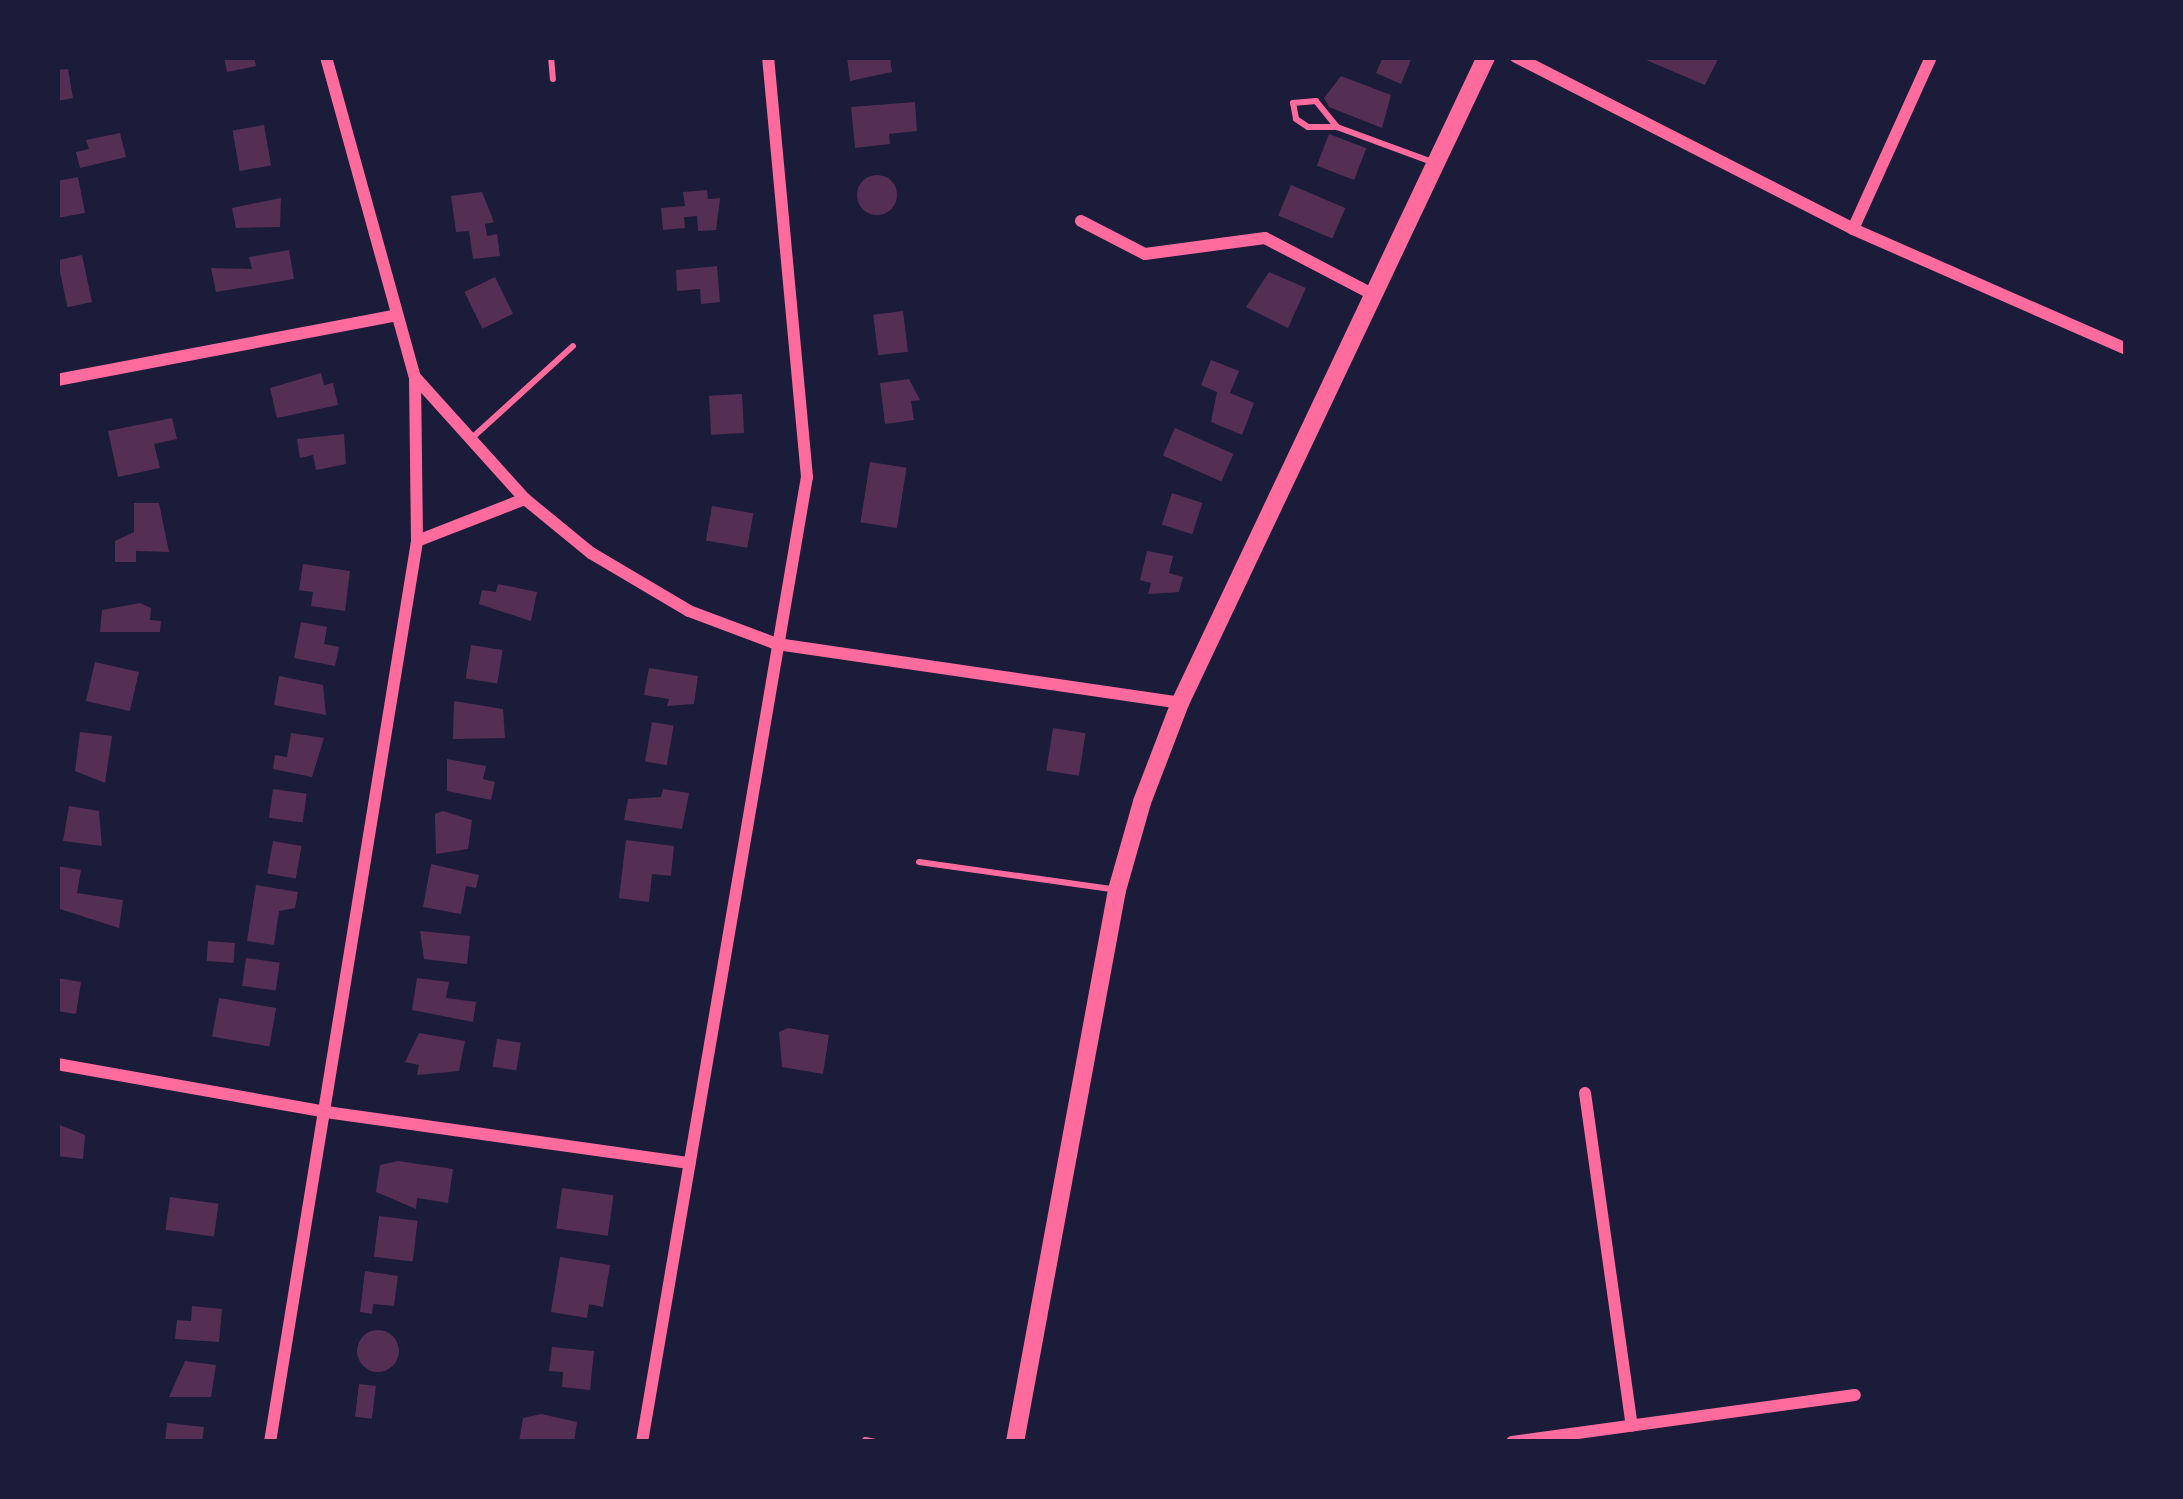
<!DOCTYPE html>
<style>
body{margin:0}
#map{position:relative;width:2183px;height:1499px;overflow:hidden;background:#1b1b3a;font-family:Roboto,sans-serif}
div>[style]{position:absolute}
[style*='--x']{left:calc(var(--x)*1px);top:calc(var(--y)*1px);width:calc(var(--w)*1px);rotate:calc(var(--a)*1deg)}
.building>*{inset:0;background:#542f53;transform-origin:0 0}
.round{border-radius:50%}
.service>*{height:6px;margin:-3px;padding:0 3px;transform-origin:3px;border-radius:3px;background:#ff6b9d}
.minor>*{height:12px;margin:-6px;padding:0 6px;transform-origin:6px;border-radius:6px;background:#ff6b9d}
.secondary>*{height:18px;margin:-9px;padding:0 9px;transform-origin:9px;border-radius:9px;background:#ff6b9d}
span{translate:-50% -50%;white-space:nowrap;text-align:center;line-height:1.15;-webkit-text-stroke:12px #1b1b3a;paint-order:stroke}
.frame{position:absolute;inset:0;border:60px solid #1b1b3a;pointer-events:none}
</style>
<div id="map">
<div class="building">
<div style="clip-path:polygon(224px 57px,254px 57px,256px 66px,227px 72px)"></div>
<div style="clip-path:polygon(847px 57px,890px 57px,892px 72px,850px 81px)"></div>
<div style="clip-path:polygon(1383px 57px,1412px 57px,1401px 84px,1376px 73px)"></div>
<div style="clip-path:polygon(1639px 57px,1719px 57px,1705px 85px)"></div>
<div style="clip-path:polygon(68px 69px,73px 98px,57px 101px,57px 70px)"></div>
<div style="clip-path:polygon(1341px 76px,1391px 95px,1382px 128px,1329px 107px,1324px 98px)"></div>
<div style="clip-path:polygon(915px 102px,917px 131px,889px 134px,890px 144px,855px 148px,851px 107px)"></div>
<div style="left:264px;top:125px;width:41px;height:32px;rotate:80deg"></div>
<div style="clip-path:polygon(120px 133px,126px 157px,80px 168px,76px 152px,89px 149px,86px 140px)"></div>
<div style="left:1329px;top:134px;width:40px;height:34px;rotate:21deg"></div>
<div class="round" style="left:857px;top:175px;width:40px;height:40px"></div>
<div style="clip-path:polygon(78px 177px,85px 213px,57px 218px,57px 181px)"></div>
<div style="left:1291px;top:185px;width:59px;height:33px;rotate:23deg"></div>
<div style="clip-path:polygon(707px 190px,708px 199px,720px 198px,716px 230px,698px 231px,697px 216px,684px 217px,685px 228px,663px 230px,661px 208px,685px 206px,683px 192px)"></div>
<div style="clip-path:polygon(482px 192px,494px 222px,485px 224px,487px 236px,497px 234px,500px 256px,473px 259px,469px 231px,456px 232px,451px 196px)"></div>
<div style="clip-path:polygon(281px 198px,280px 227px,236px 228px,232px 208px)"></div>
<div style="clip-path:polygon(289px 250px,294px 279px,216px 292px,211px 268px,252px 269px,249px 257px)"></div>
<div style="left:82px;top:255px;width:48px;height:25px;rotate:78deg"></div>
<div style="clip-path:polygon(717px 266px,720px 302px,701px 304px,700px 289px,677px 291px,676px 270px)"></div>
<div style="clip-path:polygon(1269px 272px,1306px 288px,1288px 328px,1246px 307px)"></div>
<div style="left:495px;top:277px;width:41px;height:34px;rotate:64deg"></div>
<div style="left:903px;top:311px;width:41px;height:30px;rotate:83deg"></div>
<div style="clip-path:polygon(1211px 360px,1239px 371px,1230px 393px,1254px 403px,1242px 435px,1211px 422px,1217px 392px,1201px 385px)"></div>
<div style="clip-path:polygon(321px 373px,324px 385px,333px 383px,338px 405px,277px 418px,270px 388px)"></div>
<div style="clip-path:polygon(909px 379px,920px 400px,911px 401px,914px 420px,885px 424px,880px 383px)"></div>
<div style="left:742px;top:394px;width:39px;height:33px;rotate:87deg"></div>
<div style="clip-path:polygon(172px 418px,177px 439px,154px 444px,160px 468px,118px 477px,108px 431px)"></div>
<div style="left:1175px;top:428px;width:64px;height:30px;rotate:24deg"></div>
<div style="clip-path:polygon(344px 434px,346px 464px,316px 470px,313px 455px,300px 458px,297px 439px)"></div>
<div style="left:870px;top:462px;width:37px;height:61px;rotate:9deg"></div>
<div style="left:1172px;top:493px;width:32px;height:33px;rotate:18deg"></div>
<div style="clip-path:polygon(134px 503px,159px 503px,169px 552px,136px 551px,136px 562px,115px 562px,115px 541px,134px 532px)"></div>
<div style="left:712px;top:506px;width:42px;height:35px;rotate:10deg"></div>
<div style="clip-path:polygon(1147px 551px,1173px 556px,1169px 573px,1183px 577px,1179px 592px,1148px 594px,1151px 583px,1140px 580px)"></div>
<div style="clip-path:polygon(303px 564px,350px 571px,345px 611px,311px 606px,313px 592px,299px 590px)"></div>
<div style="clip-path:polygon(498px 584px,537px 592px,531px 621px,479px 604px,482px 590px,496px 592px)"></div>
<div style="clip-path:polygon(140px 603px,151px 608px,150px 620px,161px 621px,160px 632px,100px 632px,102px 610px)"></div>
<div style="clip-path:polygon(301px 622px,327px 627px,324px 644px,339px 647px,335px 666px,294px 658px)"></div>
<div style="left:471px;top:645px;width:32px;height:34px;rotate:9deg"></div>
<div style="left:95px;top:662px;width:45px;height:40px;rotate:13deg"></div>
<div style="clip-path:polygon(649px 668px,698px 676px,694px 704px,667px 706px,669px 699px,644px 695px)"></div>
<div style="clip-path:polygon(279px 676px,323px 685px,326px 715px,274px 705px)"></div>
<div style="clip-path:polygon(454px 701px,503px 709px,505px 738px,453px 739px)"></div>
<div style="left:652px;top:722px;width:22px;height:40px;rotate:10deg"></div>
<div style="left:1053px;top:728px;width:33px;height:43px;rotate:9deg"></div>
<div style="clip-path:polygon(80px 732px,112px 736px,105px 783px,75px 771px)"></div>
<div style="clip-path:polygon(291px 733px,324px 738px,312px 777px,273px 769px,275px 755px,287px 757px)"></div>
<div style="clip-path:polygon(447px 759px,486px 766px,483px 779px,495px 782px,491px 800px,447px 791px)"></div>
<div style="left:273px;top:789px;width:34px;height:29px;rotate:8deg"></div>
<div style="clip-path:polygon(663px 789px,689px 793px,682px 829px,624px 820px,628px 799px,661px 797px)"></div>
<div style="clip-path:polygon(69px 806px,99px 811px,102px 846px,63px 841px)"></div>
<div style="clip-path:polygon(443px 811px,472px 820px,468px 849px,436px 854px,435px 814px)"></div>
<div style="clip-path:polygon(626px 840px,674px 846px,671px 876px,652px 874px,649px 902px,619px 898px)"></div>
<div style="left:273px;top:841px;width:29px;height:33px;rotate:10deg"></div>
<div style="clip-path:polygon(431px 864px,479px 875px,476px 888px,466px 886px,461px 914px,423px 907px)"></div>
<div style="clip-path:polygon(57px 866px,81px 870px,77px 893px,123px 900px,119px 928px,57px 908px)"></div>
<div style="clip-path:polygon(256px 885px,298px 892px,295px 908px,279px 911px,274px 945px,247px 941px)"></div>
<div style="clip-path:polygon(420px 931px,470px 936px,467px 964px,424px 959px)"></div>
<div style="left:208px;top:941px;width:27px;height:20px;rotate:4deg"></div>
<div style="left:246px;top:958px;width:34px;height:28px;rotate:8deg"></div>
<div style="clip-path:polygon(57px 978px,81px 982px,76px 1014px,57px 1011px)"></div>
<div style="clip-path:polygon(417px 978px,449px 982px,446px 998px,476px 1002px,473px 1022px,412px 1010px)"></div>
<div style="left:219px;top:998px;width:58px;height:39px;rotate:10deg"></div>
<div style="clip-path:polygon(788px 1028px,829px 1035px,823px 1074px,782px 1067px,779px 1032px)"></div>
<div style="clip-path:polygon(419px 1033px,465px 1041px,459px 1071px,417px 1075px,419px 1065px,405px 1062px)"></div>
<div style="left:497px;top:1039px;width:24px;height:28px;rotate:9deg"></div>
<div style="clip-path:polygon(57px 1124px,85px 1135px,83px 1159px,57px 1156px)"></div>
<div style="clip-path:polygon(398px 1161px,453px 1169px,448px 1203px,417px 1198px,416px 1209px,376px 1192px,380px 1165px)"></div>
<div style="left:562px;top:1188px;width:52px;height:41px;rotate:8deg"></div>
<div style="left:170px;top:1197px;width:49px;height:33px;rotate:8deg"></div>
<div style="left:379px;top:1216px;width:39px;height:41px;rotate:7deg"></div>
<div style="clip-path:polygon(560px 1257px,610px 1265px,603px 1307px,589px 1304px,587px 1318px,551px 1312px)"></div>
<div style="clip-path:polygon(365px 1271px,398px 1276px,394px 1306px,373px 1304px,372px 1314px,360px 1312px)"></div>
<div style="clip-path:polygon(192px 1306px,222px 1309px,219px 1342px,175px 1339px,177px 1320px,191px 1321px)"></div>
<div class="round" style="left:357px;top:1330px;width:42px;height:42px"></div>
<div style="clip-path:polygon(552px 1347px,594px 1351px,590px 1390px,562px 1387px,563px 1372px,549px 1371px)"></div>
<div style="clip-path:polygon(185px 1361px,216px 1365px,211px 1397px,169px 1397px)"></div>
<div style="left:359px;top:1384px;width:17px;height:33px;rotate:7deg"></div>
<div style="clip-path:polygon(541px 1414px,577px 1422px,574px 1442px,519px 1442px,523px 1418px)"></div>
<div style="clip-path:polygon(167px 1423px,204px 1427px,202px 1442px,165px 1442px)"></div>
</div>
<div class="service">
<div style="--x:551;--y:57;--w:22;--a:85"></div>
<div style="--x:1337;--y:127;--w:33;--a:-129"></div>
<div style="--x:1316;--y:101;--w:23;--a:175"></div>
<div style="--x:1293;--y:103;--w:16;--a:79"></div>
<div style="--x:1296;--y:119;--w:14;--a:34"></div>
<div style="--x:1308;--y:127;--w:29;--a:0"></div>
<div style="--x:1337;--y:127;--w:101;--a:20.2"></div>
<div style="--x:473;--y:437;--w:135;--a:-42.3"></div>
<div style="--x:919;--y:862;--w:194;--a:8"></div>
<div style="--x:865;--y:1440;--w:11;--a:10"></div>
</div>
<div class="minor">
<div style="--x:326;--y:57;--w:332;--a:74.5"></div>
<div style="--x:415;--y:377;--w:164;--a:48"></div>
<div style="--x:525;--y:499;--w:85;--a:39.3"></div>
<div style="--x:591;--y:553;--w:114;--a:30.6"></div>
<div style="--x:689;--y:611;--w:94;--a:20.6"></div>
<div style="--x:777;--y:644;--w:407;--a:8.3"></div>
<div style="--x:1516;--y:57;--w:378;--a:27"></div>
<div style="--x:1853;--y:229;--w:298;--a:23.7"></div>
<div style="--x:1081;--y:221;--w:72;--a:27.3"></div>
<div style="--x:1145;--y:254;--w:121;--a:-7.6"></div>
<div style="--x:1265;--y:238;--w:123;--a:27.6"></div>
<div style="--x:1853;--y:229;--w:189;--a:-65.6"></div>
<div style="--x:57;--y:380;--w:341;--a:-10.8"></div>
<div style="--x:417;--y:541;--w:116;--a:-21.3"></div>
<div style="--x:57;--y:1064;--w:273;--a:10.1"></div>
<div style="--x:326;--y:1112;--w:367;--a:8"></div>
<div style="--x:1585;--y:1093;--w:336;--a:82"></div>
<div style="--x:270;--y:1442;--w:913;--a:-80.73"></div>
<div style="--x:417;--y:541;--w:163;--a:-90.7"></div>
<div style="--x:642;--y:1442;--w:979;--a:-80.3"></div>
<div style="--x:807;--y:477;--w:422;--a:-95.3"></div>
<div style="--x:1512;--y:1442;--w:346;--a:-7.8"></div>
</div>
<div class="secondary">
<div style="--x:1015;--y:1442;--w:561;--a:-79.53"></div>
<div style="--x:1117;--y:890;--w:91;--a:-74.1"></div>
<div style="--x:1142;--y:802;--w:106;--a:-69"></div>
<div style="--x:1180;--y:703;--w:715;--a:-64.65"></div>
</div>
<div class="frame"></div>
</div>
